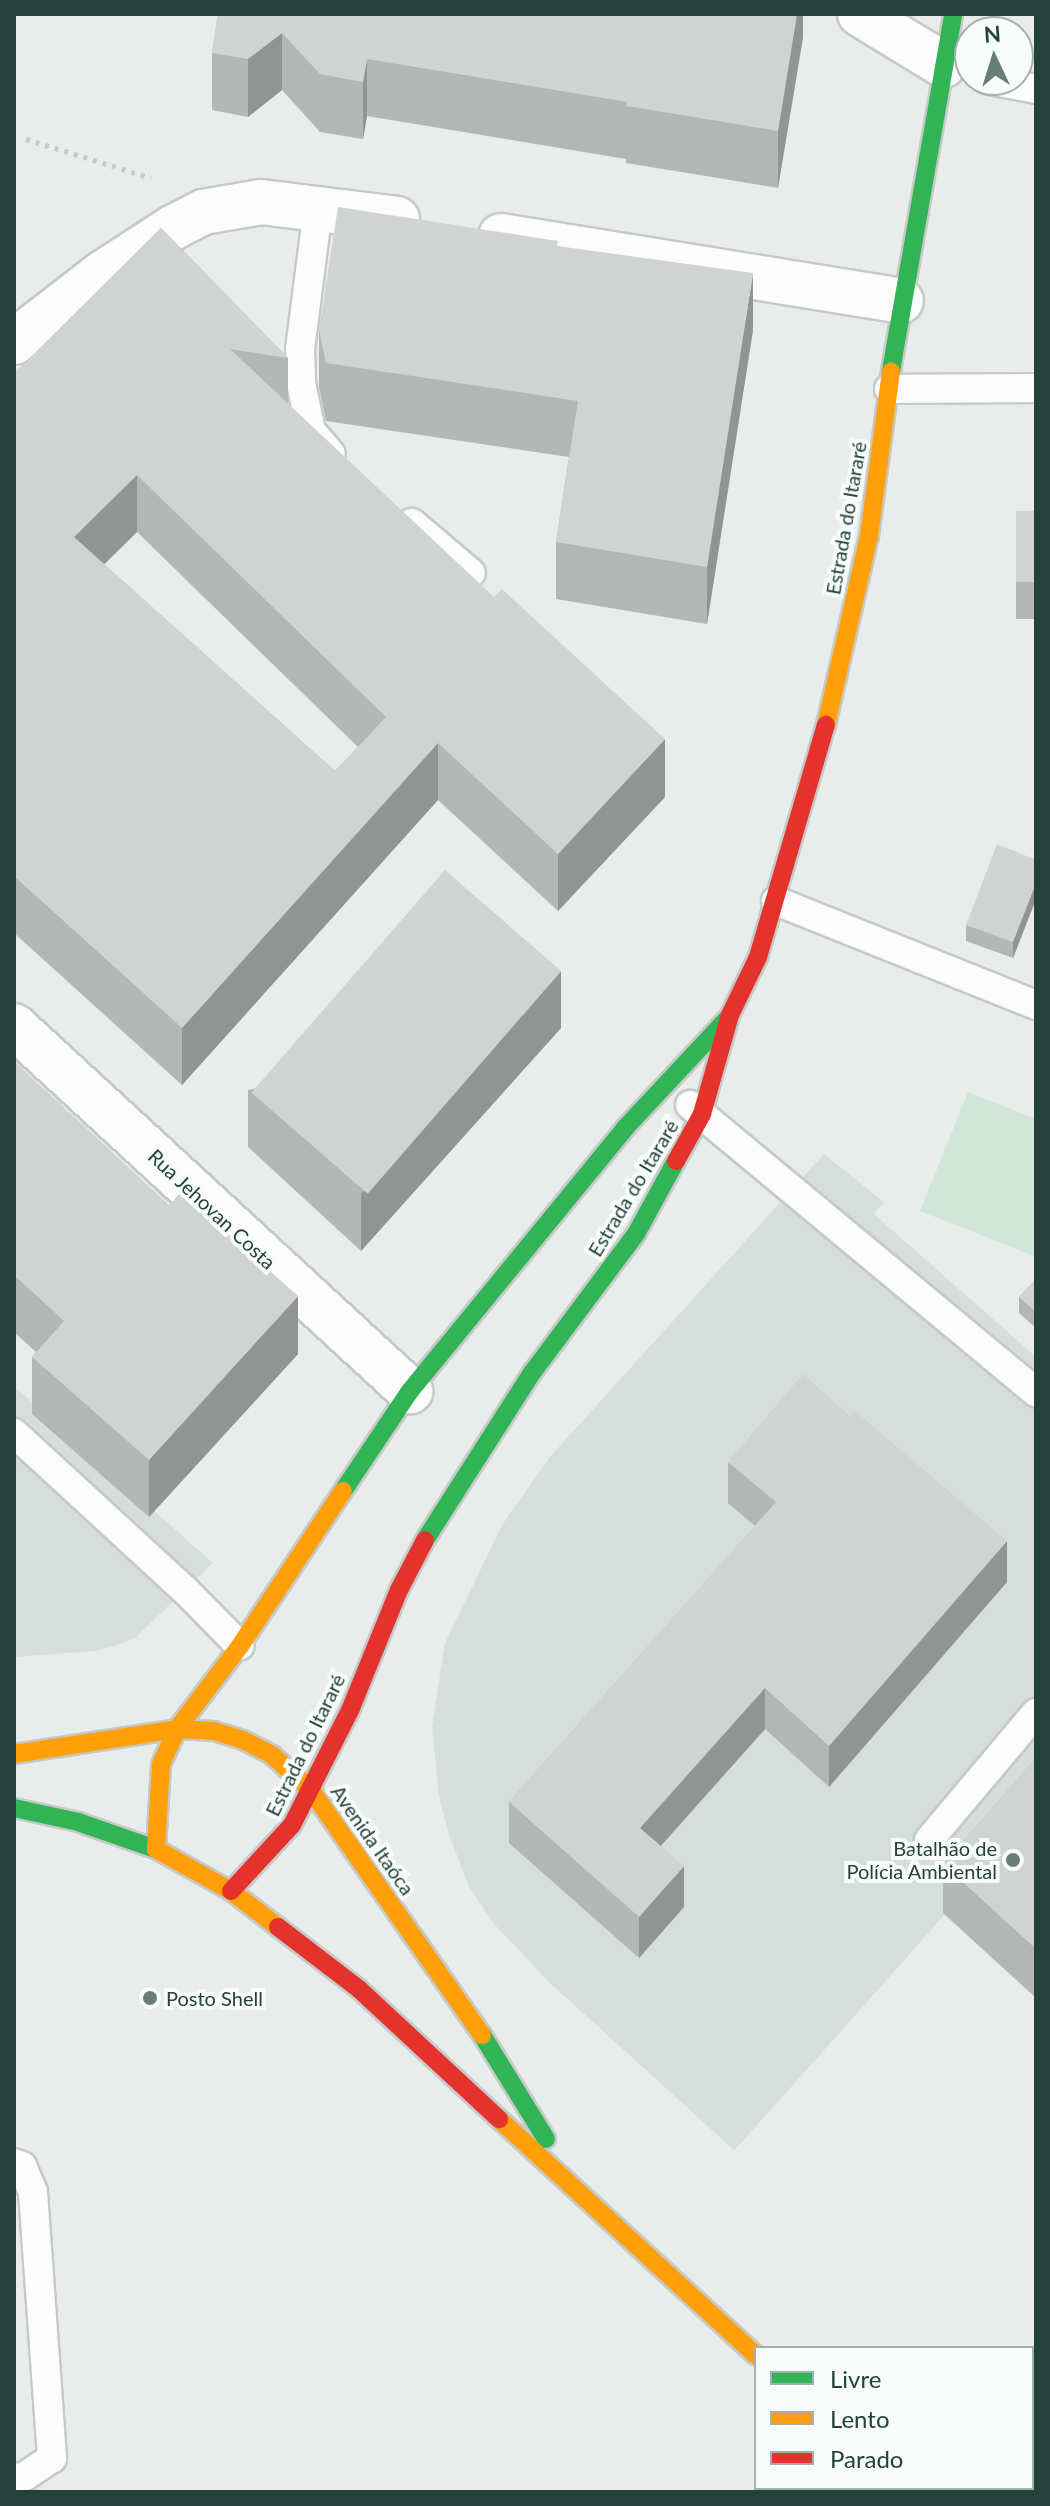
<!DOCTYPE html>
<meta charset="utf-8">
<style>
body{margin:0}
#map{position:relative;width:1050px;height:2506px;overflow:hidden;background:#e8edeb;font-family:Lato,sans-serif}
div>[style]{position:absolute}
[style*='--x']{left:calc(var(--x)*1px);top:calc(var(--y)*1px);width:calc(var(--w)*1px);rotate:calc(var(--a)*1deg)}
.built>*{inset:0;background:#d6dedb}
.green>*{inset:0;background:#d1e6d8}
.path>*{height:5px;margin-top:-2.5px;transform-origin:0;background:repeating-linear-gradient(90deg,#c3ccca 0 4px,transparent 0 10px)}
.roads{filter:drop-shadow(2px 0 #c5cac8) drop-shadow(-2px 0 #c5cac8) drop-shadow(0 2px #c5cac8) drop-shadow(0 -2px #c5cac8)}
.lane>*{height:28px;margin:-14px;padding:0 14px;transform-origin:14px;border-radius:14px;background:#fcfcfc}
.street>*{height:44px;margin:-22px;padding:0 22px;transform-origin:22px;border-radius:22px;background:#fcfcfc}
.fast>*{height:18px;margin:-9px;padding:0 9px;transform-origin:9px;border-radius:9px;background:#30b455}
.slow>*{height:18px;margin:-9px;padding:0 9px;transform-origin:9px;border-radius:9px;background:#ff9f0a}
.jam>*{height:18px;margin:-9px;padding:0 9px;transform-origin:9px;border-radius:9px;background:#e5322d}
.wall>*{inset:0;background:#b2b6b5;transform-origin:0 0}
.shaded-wall>*{inset:0;background:#919493}
.building>*{inset:0;background:#cfd4d2;transform-origin:0 0}
.dots>*{width:22px;height:22px;translate:-50% -50%;box-sizing:border-box;border:4px solid #f7fbf9;border-radius:50%}
span{translate:-50% -50%;white-space:nowrap;text-align:center;line-height:1.15;-webkit-text-stroke:8px #f7fbf9;paint-order:stroke}
.street-label{font-size:20px;color:#24423a}
.poi-label{font-size:20px;color:#24423a}
.right{translate:-100% -50%;text-align:right}
.left{translate:0 -50%;text-align:left}
.frame{position:absolute;inset:0;border:16px solid #24423a;pointer-events:none}
.legend{position:absolute;left:754px;top:2346px;width:280px;height:144px;box-sizing:border-box;background:#f7fbf9;border:2px solid #a3b1ad;margin:0;padding:10px 14px;list-style:none;font-size:24px;color:#24423a}
.legend li{display:flex;align-items:center;gap:16px;height:40px}
.legend b{width:40px;border:2px solid #a3b1ad}
.north{position:absolute;left:954px;top:16px;width:80px;height:80px;box-sizing:border-box;background:#f7fbf9;border:2px solid #a3b1ad;border-radius:50%;rotate:356deg;font-size:22px;font-weight:700;line-height:32px;text-align:center;color:#24423a}
.north::after{content:'';display:block;margin:auto;width:28px;height:36px;background:#697e78;clip-path:polygon(50% 0,100% 100%,50% 72%,0 100%)}
</style>
<div id="map">
<div class="built">
<div style="clip-path:polygon(824px 1154px,884px 1202px,874px 1214px,1036px 1357px,1036px 1812px,793px 2085px,722px 2164px,734px 2150px,550px 1983px,495px 1925px,469px 1887px,448px 1832px,439px 1796px,432px 1726px,445px 1643px,502px 1525px,549px 1458px)"></div>
<div style="clip-path:polygon(14px 1386px,213px 1563px,136px 1637px,118px 1645px,95px 1651px,14px 1657px)"></div>
</div>
<div class="green">
<div style="clip-path:polygon(968px 1092px,1036px 1119px,1036px 1257px,920px 1211px)"></div>
</div>
<div class="path">
<div style="--x:26;--y:139;--w:131;--a:17.3"></div>
</div>
<div class="roads">
<div class="lane">
<div style="--x:989;--y:80;--w:48;--a:10.8"></div>
<div style="--x:318;--y:209;--w:141;--a:97.3"></div>
<div style="--x:300;--y:349;--w:34;--a:88"></div>
<div style="--x:301;--y:383;--w:49;--a:78.2"></div>
<div style="--x:311;--y:431;--w:30;--a:49"></div>
<div style="--x:889;--y:389;--w:147;--a:-0.4"></div>
<div style="--x:412;--y:523;--w:77;--a:40.3"></div>
<div style="--x:776;--y:901;--w:280;--a:21.8"></div>
<div style="--x:690;--y:1105;--w:450;--a:39.7"></div>
<div style="--x:14;--y:1433;--w:232;--a:42.6"></div>
<div style="--x:185;--y:1590;--w:78;--a:45.5"></div>
<div style="--x:929;--y:1840;--w:166;--a:-49.9"></div>
<div style="--x:14;--y:2163;--w:9;--a:21"></div>
<div style="--x:22;--y:2166;--w:28;--a:67"></div>
<div style="--x:33;--y:2192;--w:267;--a:85.9"></div>
<div style="--x:52;--y:2458;--w:32;--a:146"></div>
<div style="--x:25;--y:2476;--w:11;--a:165"></div>
</div>
<div class="street">
<div style="--x:860;--y:14;--w:98;--a:31.3"></div>
<div style="--x:501;--y:236;--w:405;--a:9.2"></div>
<div style="--x:14;--y:342;--w:113;--a:-37.8"></div>
<div style="--x:103;--y:273;--w:85;--a:-32.9"></div>
<div style="--x:174;--y:227;--w:33;--a:-27"></div>
<div style="--x:203;--y:212;--w:59;--a:-9.8"></div>
<div style="--x:261;--y:202;--w:137;--a:7.1"></div>
<div style="--x:14;--y:1026;--w:539;--a:42.67"></div>
</div>
<div class="fast">
<div style="--x:891;--y:371;--w:362;--a:-80.1"></div>
<div style="--x:343;--y:1491;--w:120;--a:-56.2"></div>
<div style="--x:410;--y:1391;--w:340;--a:-50.7"></div>
<div style="--x:625;--y:1128;--w:148;--a:-46.9"></div>
<div style="--x:425;--y:1540;--w:198;--a:-57.4"></div>
<div style="--x:532;--y:1373;--w:174;--a:-53.2"></div>
<div style="--x:636;--y:1234;--w:83;--a:-61.3"></div>
<div style="--x:14;--y:1808;--w:66;--a:12.3"></div>
<div style="--x:78;--y:1822;--w:83;--a:19.1"></div>
<div style="--x:482;--y:2035;--w:122;--a:58.4"></div>
<div style="--x:897;--y:2488;--w:6;--a:45"></div>
</div>
<div class="slow">
<div style="--x:826;--y:725;--w:194;--a:-77.2"></div>
<div style="--x:869;--y:536;--w:166;--a:-82.4"></div>
<div style="--x:177;--y:1729;--w:37;--a:3"></div>
<div style="--x:214;--y:1731;--w:30;--a:17"></div>
<div style="--x:243;--y:1740;--w:33;--a:27"></div>
<div style="--x:272;--y:1755;--w:52;--a:41.9"></div>
<div style="--x:311;--y:1790;--w:299;--a:55.1"></div>
<div style="--x:14;--y:1754;--w:165;--a:-8.7"></div>
<div style="--x:278;--y:1927;--w:59;--a:-142.5"></div>
<div style="--x:231;--y:1891;--w:86;--a:-150.8"></div>
<div style="--x:156;--y:1849;--w:85;--a:-86.6"></div>
<div style="--x:161;--y:1764;--w:38;--a:-65"></div>
<div style="--x:177;--y:1729;--w:104;--a:-52.8"></div>
<div style="--x:240;--y:1646;--w:186;--a:-56.4"></div>
<div style="--x:499;--y:2119;--w:349;--a:42.6"></div>
</div>
<div class="jam">
<div style="--x:676;--y:1161;--w:54;--a:-61"></div>
<div style="--x:702;--y:1114;--w:103;--a:-74.2"></div>
<div style="--x:730;--y:1015;--w:64;--a:-64.2"></div>
<div style="--x:758;--y:957;--w:242;--a:-73.7"></div>
<div style="--x:231;--y:1891;--w:90;--a:-47.3"></div>
<div style="--x:292;--y:1825;--w:131;--a:-63.2"></div>
<div style="--x:351;--y:1708;--w:127;--a:-67.9"></div>
<div style="--x:399;--y:1590;--w:56;--a:-62.5"></div>
<div style="--x:278;--y:1927;--w:103;--a:37.5"></div>
<div style="--x:360;--y:1990;--w:190;--a:42.9"></div>
</div>
</div>
<div class="wall">
<div style="clip-path:polygon(218px 14px,803px 14px,803px 37px,778px 188px,626px 163px,626px 159px,367px 116px,363px 139px,320px 132px,282px 90px,248px 117px,212px 110px,212px 53px)"></div>
<div style="clip-path:polygon(evenodd,161px 228px,288px 358px,288px 404px,665px 797px,558px 911px,438px 800px,182px 1085px,14px 933px,14px 374px,161px 228px,137px 532px,358px 747px,335px 771px,104px 564px,137px 532px)"></div>
<div style="clip-path:polygon(558px 246px,753px 330px,707px 624px,556px 599px,556px 542px,569px 457px,326px 421px,319px 387px,319px 330px)"></div>
<div style="left:1036px;top:511px;width:108px;height:20px;rotate:90deg"></div>
<div style="clip-path:polygon(1036px 860px,1036px 899px,1013px 958px,966px 941px,966px 925px)"></div>
<div style="clip-path:polygon(561px 1028px,361px 1251px,248px 1147px,248px 1090px)"></div>
<div style="clip-path:polygon(14px 1061px,298px 1354px,149px 1517px,32px 1414px,32px 1357px,36px 1352px,14px 1332px)"></div>
<div style="clip-path:polygon(1036px 1279px,1036px 1328px,1019px 1313px,1019px 1297px)"></div>
<div style="clip-path:polygon(728px 1462px,1007px 1582px,829px 1787px,765px 1729px,661px 1846px,684px 1907px,639px 1958px,509px 1843px,509px 1802px,755px 1526px,728px 1503px)"></div>
<div style="clip-path:polygon(1036px 1758px,1036px 1998px,943px 1913px,943px 1864px)"></div>
</div>
<div class="shaded-wall">
<div style="clip-path:polygon(797px 14px,803px 14px,803px 37px,778px 188px,778px 131px)"></div>
<div style="clip-path:polygon(282px 33px,282px 90px,248px 117px,248px 59px)"></div>
<div style="clip-path:polygon(367px 59px,367px 116px,363px 139px,363px 82px)"></div>
<div style="clip-path:polygon(753px 273px,753px 330px,707px 624px,707px 567px)"></div>
<div style="clip-path:polygon(137px 475px,137px 532px,74px 594px,74px 537px)"></div>
<div style="clip-path:polygon(665px 739px,665px 797px,558px 911px,558px 854px)"></div>
<div style="clip-path:polygon(438px 743px,438px 800px,182px 1085px,182px 1028px)"></div>
<div style="clip-path:polygon(1036px 883px,1036px 899px,1013px 958px,1013px 942px)"></div>
<div style="clip-path:polygon(561px 971px,561px 1028px,361px 1251px,361px 1194px)"></div>
<div style="clip-path:polygon(298px 1296px,298px 1354px,149px 1517px,149px 1460px)"></div>
<div style="clip-path:polygon(1007px 1541px,1007px 1582px,829px 1787px,829px 1746px)"></div>
<div style="clip-path:polygon(765px 1688px,765px 1729px,640px 1869px,640px 1828px)"></div>
<div style="clip-path:polygon(684px 1866px,684px 1907px,639px 1958px,639px 1917px)"></div>
</div>
<div class="building">
<div style="clip-path:polygon(218px 14px,797px 14px,778px 131px,626px 106px,627px 102px,367px 59px,363px 82px,320px 74px,282px 33px,248px 59px,212px 53px)"></div>
<div style="clip-path:polygon(338px 207px,558px 241px,557px 246px,753px 273px,707px 567px,556px 542px,578px 401px,326px 363px,319px 330px)"></div>
<div style="clip-path:polygon(evenodd,161px 228px,288px 358px,230px 349px,494px 597px,502px 589px,665px 739px,558px 854px,438px 743px,182px 1028px,14px 876px,14px 374px,161px 228px,137px 475px,386px 717px,335px 771px,74px 537px,137px 475px)"></div>
<div style="left:1036px;top:511px;width:71px;height:20px;rotate:90deg"></div>
<div style="clip-path:polygon(997px 844px,1036px 860px,1036px 883px,1013px 942px,966px 925px)"></div>
<div style="left:445px;top:870px;width:154px;height:295px;rotate:41deg"></div>
<div style="clip-path:polygon(14px 1061px,169px 1205px,181px 1192px,298px 1296px,149px 1460px,32px 1357px,64px 1321px,14px 1275px)"></div>
<div style="clip-path:polygon(1036px 1279px,1036px 1312px,1019px 1297px)"></div>
<div style="clip-path:polygon(803px 1374px,850px 1416px,855px 1411px,1007px 1541px,829px 1746px,765px 1688px,640px 1828px,684px 1866px,639px 1917px,509px 1802px,776px 1502px,728px 1462px)"></div>
<div style="clip-path:polygon(1036px 1758px,1036px 1949px,943px 1864px)"></div>
</div>
<div class="dots">
<div style="left:1013px;top:1860px;background:#697e78"></div>
<div style="left:150px;top:1998px;background:#697e78"></div>
</div>
<div class="street-label">
<span style="left:846px;top:518px;rotate:-80deg">Estrada do Itararé</span>
<span style="left:633px;top:1188px;rotate:-59deg">Estrada do Itararé</span>
<span style="left:212px;top:1209px;rotate:43deg">Rua Jehovan Costa</span>
<span style="left:305px;top:1745px;rotate:-64deg">Estrada do Itararé</span>
<span style="left:373px;top:1840px;rotate:55deg">Avenida Itaóca</span>
</div>
<div class="poi-label">
<span class="right" style="left:997px;top:1860px">Batalhão de<br>Polícia Ambiental</span>
<span class="left" style="left:166px;top:1998px">Posto Shell</span>
</div>
<div class="frame"></div>
<ul class="legend">
<li><b style="height:10px;background:#30b455"></b>Livre</li>
<li><b style="height:10px;background:#ff9f0a"></b>Lento</li>
<li><b style="height:10px;background:#e5322d"></b>Parado</li>
</ul>
<div class="north">N</div>
</div>
